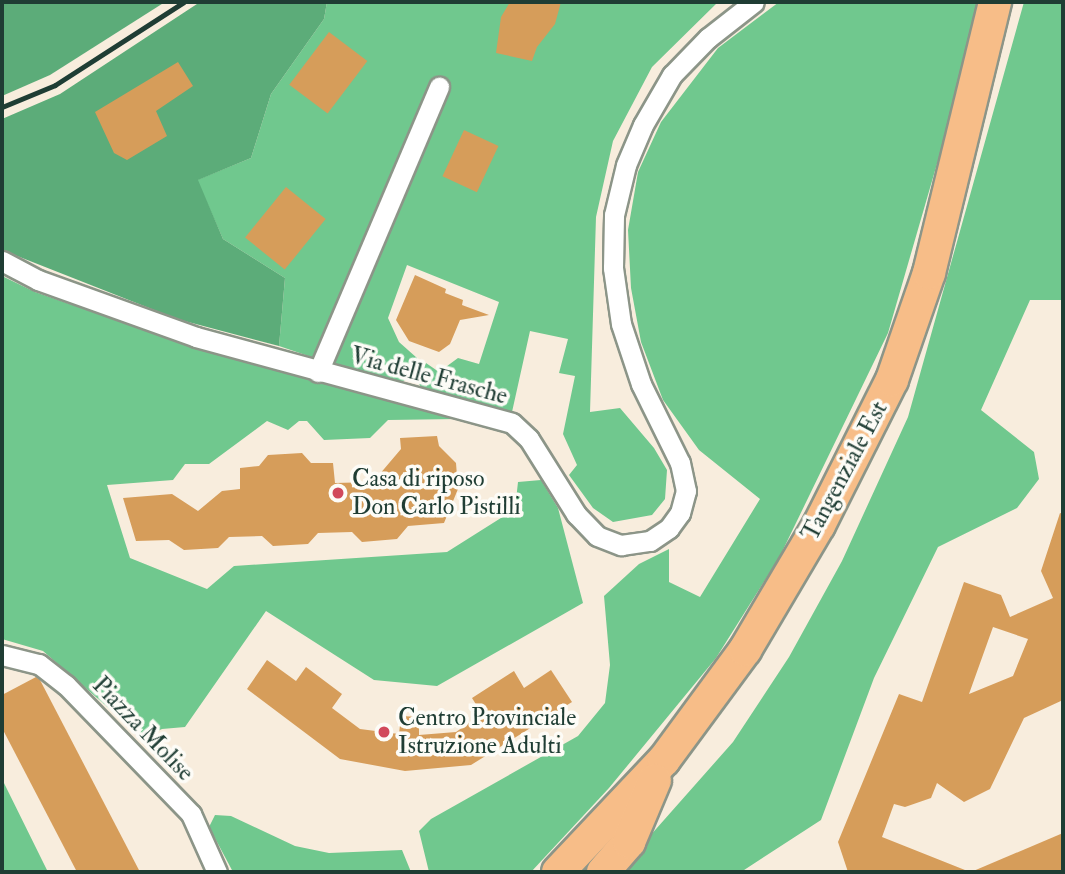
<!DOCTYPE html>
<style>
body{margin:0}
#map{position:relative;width:1065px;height:874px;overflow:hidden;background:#f8eddd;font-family:"IM FELL Double Pica",serif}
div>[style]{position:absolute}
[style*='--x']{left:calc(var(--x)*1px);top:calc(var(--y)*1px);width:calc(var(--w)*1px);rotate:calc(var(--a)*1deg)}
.green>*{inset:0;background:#70c88e}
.forest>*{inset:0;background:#5cac79}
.building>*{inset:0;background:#d69d5a;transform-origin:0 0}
.roads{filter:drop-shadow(2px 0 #8c9588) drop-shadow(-2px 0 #8c9588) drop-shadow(0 2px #8c9588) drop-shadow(0 -2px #8c9588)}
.minor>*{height:19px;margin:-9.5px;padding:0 9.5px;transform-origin:9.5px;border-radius:9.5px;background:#fff}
.primary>*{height:32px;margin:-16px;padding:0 16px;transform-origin:16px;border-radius:16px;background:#f7bd88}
.rail>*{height:5px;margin:-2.5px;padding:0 2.5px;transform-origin:2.5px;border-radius:2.5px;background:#1f3d34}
.dots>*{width:19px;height:19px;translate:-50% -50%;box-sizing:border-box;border:4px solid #fdfcf7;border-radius:50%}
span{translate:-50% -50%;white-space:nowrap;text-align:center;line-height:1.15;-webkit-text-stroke:7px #fdfcf7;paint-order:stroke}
.street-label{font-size:24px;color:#1f3d34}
.poi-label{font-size:24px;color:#1f3d34}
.left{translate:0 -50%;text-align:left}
.frame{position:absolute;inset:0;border:4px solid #1f3d34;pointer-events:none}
</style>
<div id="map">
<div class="green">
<div style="clip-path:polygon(327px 2px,718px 2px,652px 67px,613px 141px,596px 217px,590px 412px,620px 408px,654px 448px,667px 470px,665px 499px,652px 515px,613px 522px,593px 508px,569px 475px,577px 465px,563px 434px,575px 376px,559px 373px,568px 339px,530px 331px,512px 412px,423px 392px,417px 379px,426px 363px,439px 372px,458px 358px,479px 364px,499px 302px,407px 265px,388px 318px,399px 342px,417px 358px,410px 376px,397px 386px,279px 346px,285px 278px,223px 239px,197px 180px,251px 158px,271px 94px,324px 19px)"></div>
<div style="clip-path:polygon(779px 2px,978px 2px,943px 143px,888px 333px,779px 558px,716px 658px,609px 788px,531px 872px,429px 872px,419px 831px,431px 819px,578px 736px,605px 703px,610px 665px,604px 596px,639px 564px,669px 549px,669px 582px,700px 597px,760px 499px,699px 450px,663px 400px,641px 342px,631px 288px,628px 230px,638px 172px,661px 122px,718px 48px)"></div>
<div style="clip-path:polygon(1024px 2px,1063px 2px,1063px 300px,1030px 300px,981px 410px,1034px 452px,1039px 479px,1017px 508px,938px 547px,874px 678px,821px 820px,741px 872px,618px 872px,733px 742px,789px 657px,842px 561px,908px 417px)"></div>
<div style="clip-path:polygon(2px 276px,35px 292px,197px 348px,458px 419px,388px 420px,370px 438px,324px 440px,307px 421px,299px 421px,288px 430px,267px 421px,209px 464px,185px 464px,173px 480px,107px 485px,130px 558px,207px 589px,234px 566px,447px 552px,515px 509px,518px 482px,541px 480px,558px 508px,583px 603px,437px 686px,374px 680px,266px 611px,185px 727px,162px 729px,143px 738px,43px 651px,2px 639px)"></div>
<div style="clip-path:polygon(2px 779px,42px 860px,48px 872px,2px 872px)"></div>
<div style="clip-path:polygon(215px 815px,231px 816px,295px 846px,329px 853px,402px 850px,411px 872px,233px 872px,209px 827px)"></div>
</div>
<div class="forest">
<div style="clip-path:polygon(2px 2px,165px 2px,50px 75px,2px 96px)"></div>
<div style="clip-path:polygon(200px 2px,327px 2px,324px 19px,271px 94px,251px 158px,198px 180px,223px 239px,285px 278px,279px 346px,177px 319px,2px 250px,2px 119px,60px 94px)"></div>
</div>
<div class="building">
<div style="clip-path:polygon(510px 2px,561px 2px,555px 24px,537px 47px,532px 61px,496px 53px,501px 17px)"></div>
<div style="left:329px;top:32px;width:48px;height:66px;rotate:37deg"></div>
<div style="clip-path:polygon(178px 62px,193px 86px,156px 111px,167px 136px,127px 160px,114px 153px,95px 112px)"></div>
<div style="left:464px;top:130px;width:38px;height:51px;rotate:25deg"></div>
<div style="left:286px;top:187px;width:51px;height:65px;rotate:39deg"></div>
<div style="clip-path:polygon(415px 275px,446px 289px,445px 293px,463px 300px,462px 305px,489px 315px,460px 320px,450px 344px,439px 352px,409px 341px,396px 320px)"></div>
<div style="clip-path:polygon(437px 436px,439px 446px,456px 463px,458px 489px,444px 523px,408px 526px,397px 539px,362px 542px,352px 532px,318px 533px,308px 544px,273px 546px,262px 536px,229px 537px,218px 548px,184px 550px,169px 540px,136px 541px,123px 498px,172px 494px,198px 511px,222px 491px,240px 489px,240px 468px,259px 466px,268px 455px,302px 453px,311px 463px,333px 463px,335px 483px,373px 482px,401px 449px,400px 438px)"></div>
<div style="clip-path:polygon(evenodd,1060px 513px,1063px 514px,1063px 700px,1024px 718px,990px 789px,964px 802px,937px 783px,931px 798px,905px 807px,894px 804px,882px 837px,970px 872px,848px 872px,838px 842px,899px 694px,922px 702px,964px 582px,1001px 595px,1010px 617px,1053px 598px,1041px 571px,1060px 513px,993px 627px,1028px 639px,1013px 676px,969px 694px,993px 627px)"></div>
<div style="clip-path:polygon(267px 660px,296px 681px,306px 667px,342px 694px,332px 708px,360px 729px,399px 734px,401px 716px,419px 717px,419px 735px,456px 732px,482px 714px,472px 698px,514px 671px,524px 688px,551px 670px,572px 702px,471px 765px,405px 771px,340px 759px,247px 689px)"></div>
<div style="clip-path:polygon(36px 677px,40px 680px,140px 872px,77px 872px,2px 728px,2px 695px)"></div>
<div style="clip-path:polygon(1063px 833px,1063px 872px,971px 872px)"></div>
</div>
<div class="roads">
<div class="minor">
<div style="--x:2;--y:261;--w:41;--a:27.8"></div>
<div style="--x:38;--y:280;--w:168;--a:19.8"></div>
<div style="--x:196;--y:337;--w:327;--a:15.2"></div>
<div style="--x:512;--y:423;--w:23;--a:43"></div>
<div style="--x:529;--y:439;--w:89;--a:57.9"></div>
<div style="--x:576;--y:514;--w:30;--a:46"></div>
<div style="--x:597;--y:536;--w:26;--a:21"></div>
<div style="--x:621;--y:545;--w:29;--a:-8"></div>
<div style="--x:650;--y:541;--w:23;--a:-34"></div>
<div style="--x:669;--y:528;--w:19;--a:-54"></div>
<div style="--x:680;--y:513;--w:23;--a:-75"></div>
<div style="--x:686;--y:491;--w:29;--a:-102"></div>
<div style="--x:680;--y:463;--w:88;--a:-116.3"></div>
<div style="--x:641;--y:384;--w:63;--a:-108.4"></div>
<div style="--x:621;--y:324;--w:57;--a:-98.1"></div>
<div style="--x:613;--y:268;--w:53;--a:-88.9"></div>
<div style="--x:614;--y:215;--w:51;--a:-76.5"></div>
<div style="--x:626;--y:165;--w:43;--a:-67"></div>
<div style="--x:643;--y:125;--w:58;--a:-59.9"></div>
<div style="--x:672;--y:75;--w:52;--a:-45.8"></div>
<div style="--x:708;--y:38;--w:58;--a:-38"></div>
<div style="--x:318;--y:372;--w:310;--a:-67"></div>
<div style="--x:2;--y:655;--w:38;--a:14"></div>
<div style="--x:39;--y:664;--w:34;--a:38"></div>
<div style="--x:66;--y:685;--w:180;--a:45.9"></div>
<div style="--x:191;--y:814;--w:64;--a:65.9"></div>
</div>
<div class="primary">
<div style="--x:558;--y:872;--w:154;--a:-46.6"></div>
<div style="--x:664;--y:760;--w:137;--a:-53.6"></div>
<div style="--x:745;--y:650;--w:145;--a:-59.4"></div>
<div style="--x:819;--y:525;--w:162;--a:-63.3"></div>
<div style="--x:892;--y:380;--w:113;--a:-70.9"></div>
<div style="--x:929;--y:273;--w:279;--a:-76.3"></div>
<div style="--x:603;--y:872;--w:40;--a:-49"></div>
<div style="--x:629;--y:842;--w:67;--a:-67.2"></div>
</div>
</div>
<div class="rail">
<div style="--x:2;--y:107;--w:57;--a:-22.5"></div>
<div style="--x:55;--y:85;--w:153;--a:-32.8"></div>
</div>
<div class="dots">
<div style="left:338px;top:493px;background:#d1495b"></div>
<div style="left:384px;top:732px;background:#d1495b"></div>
</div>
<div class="street-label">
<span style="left:429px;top:376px;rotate:15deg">Via delle Frasche</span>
<span style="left:845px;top:471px;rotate:-62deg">Tangenziale Est</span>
<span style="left:143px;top:729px;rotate:46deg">Piazza Molise</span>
</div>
<div class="poi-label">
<span class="left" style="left:352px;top:493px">Casa di riposo<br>Don Carlo Pistilli</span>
<span class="left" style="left:398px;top:732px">Centro Provinciale<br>Istruzione Adulti</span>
</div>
<div class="frame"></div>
</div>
